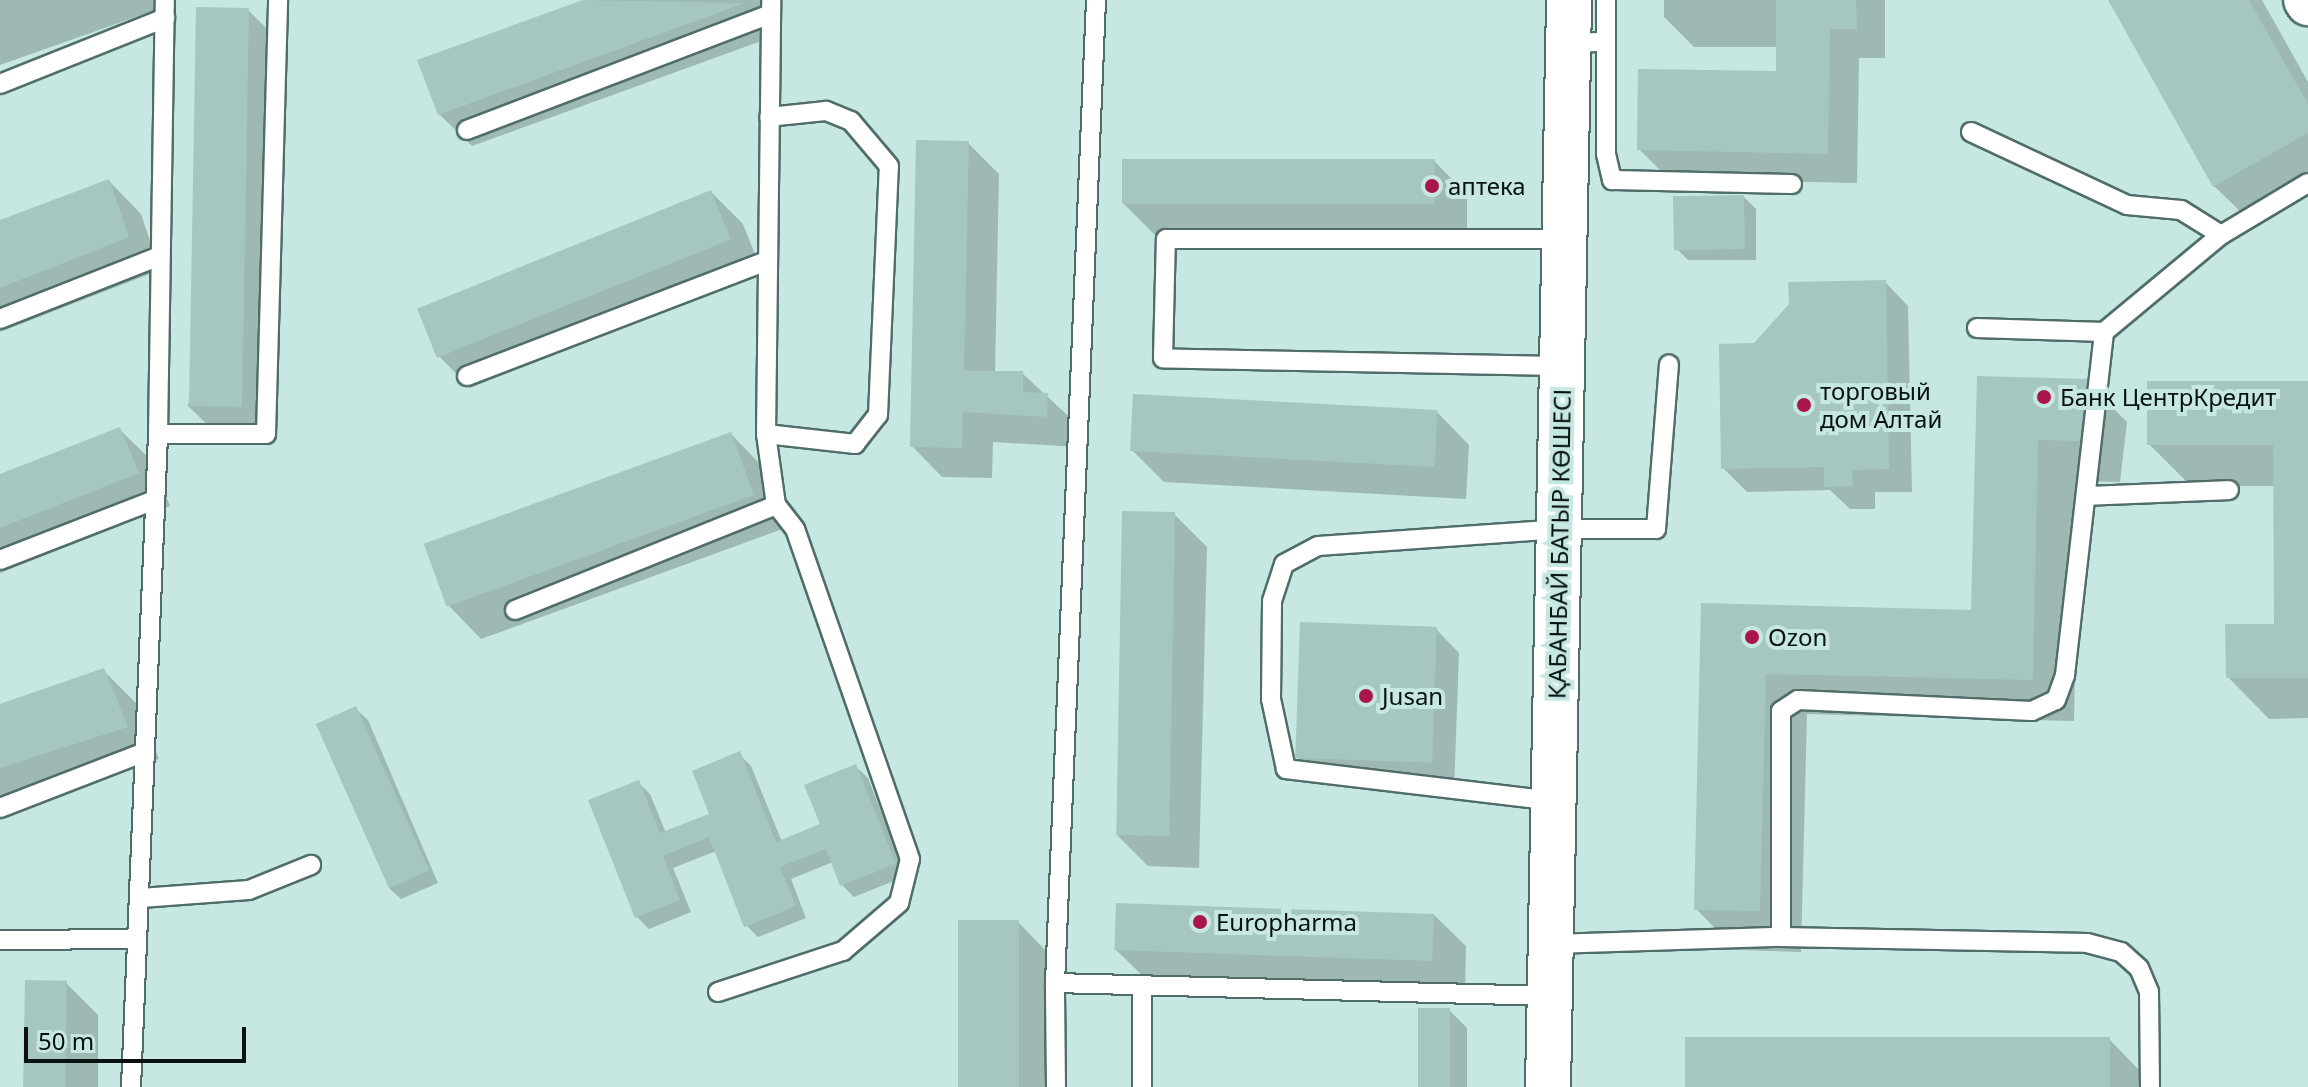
<!DOCTYPE html>
<meta charset="utf-8">
<style>
body{margin:0}
#map{position:relative;width:2308px;height:1087px;overflow:hidden;background:#c6e7e2;font-family:"Noto Sans",sans-serif}
div>[style]{position:absolute}
[style*='--x']{left:calc(var(--x)*1px);top:calc(var(--y)*1px);width:calc(var(--w)*1px);rotate:calc(var(--a)*1deg)}
.shadow>*{inset:0;background:#0003}
.building>*{inset:0;background:#a6c6c1;transform-origin:0 0}
.roads{filter:drop-shadow(2px 0 #506d69) drop-shadow(-2px 0 #506d69) drop-shadow(0 2px #506d69) drop-shadow(0 -2px #506d69)}
.service>*{height:18px;margin:-9px;padding:0 9px;transform-origin:9px;border-radius:9px;background:#fff}
.secondary>*{height:44px;margin:-22px;padding:0 22px;transform-origin:22px;border-radius:22px;background:#fff}
.dots>*{width:22px;height:22px;translate:-50% -50%;box-sizing:border-box;border:4px solid #c6e7e2;border-radius:50%}
span{translate:-50% -50%;white-space:nowrap;text-align:center;line-height:1.15;-webkit-text-stroke:8px #c6e7e2;paint-order:stroke}
.poi-label{font-size:24px;color:#071211}
.left{translate:0 -50%;text-align:left}
.street-label{font-size:24px;color:#071211}
.scale{position:absolute;left:24px;top:1027px;width:222px;height:36px;box-sizing:border-box;border:4px solid #071211;border-top:0;padding-left:10px;font-size:24px;line-height:28px;white-space:nowrap;color:#071211;-webkit-text-stroke:6px #c6e7e2;paint-order:stroke}
</style>
<div id="map">
<div class="shadow">
<div style="clip-path:polygon(0 0,161px 0,164px 7px,0 65px)"></div>
<div style="clip-path:polygon(588px 0,765px 0,778px 35px,472px 146px,439px 114px,420px 62px)"></div>
<div style="clip-path:polygon(1664px 0,1885px 0,1885px 58px,1859px 58px,1857px 183px,1669px 179px,1639px 149px,1778px 73px,1778px 47px,1694px 47px,1664px 17px)"></div>
<div style="clip-path:polygon(2124px 0,2262px 0,2308px 82px,2308px 183px,2247px 218px,2214px 186px)"></div>
<div style="clip-path:polygon(248px 10px,281px 43px,272px 439px,221px 438px,188px 406px)"></div>
<div style="clip-path:polygon(968px 143px,999px 174px,995px 373px,1022px 373px,1078px 425px,1077px 447px,993px 442px,992px 478px,942px 477px,912px 446px)"></div>
<div style="clip-path:polygon(1434px 161px,1467px 194px,1467px 237px,1156px 236px,1124px 204px)"></div>
<div style="clip-path:polygon(109px 181px,141px 214px,160px 270px,0 332px,0 223px)"></div>
<div style="clip-path:polygon(711px 192px,743px 224px,762px 272px,470px 388px,438px 355px)"></div>
<div style="clip-path:polygon(1744px 197px,1756px 209px,1756px 260px,1688px 260px,1676px 248px)"></div>
<div style="clip-path:polygon(1885px 282px,1908px 306px,1912px 492px,1875px 492px,1875px 509px,1850px 509px,1830px 490px,1747px 492px,1723px 468px)"></div>
<div style="clip-path:polygon(1979px 378px,2086px 381px,2127px 422px,2120px 482px,2079px 481px,2074px 721px,1807px 714px,1801px 952px,1737px 950px,1696px 909px,1703px 605px,1973px 612px)"></div>
<div style="clip-path:polygon(2308px 383px,2308px 718px,2269px 719px,2228px 677px,2276px 626px,2276px 486px,2191px 486px,2149px 444px)"></div>
<div style="clip-path:polygon(1437px 412px,1469px 445px,1466px 499px,1164px 482px,1132px 450px)"></div>
<div style="clip-path:polygon(119px 429px,152px 461px,170px 506px,0 573px,0 476px)"></div>
<div style="clip-path:polygon(731px 434px,763px 467px,785px 528px,481px 639px,449px 606px)"></div>
<div style="clip-path:polygon(1174px 514px,1207px 547px,1199px 868px,1148px 866px,1116px 834px)"></div>
<div style="clip-path:polygon(1436px 629px,1459px 653px,1454px 792px,1321px 781px,1298px 757px)"></div>
<div style="clip-path:polygon(104px 671px,136px 703px,159px 759px,0 810px,0 706px)"></div>
<div style="clip-path:polygon(356px 709px,368px 720px,438px 883px,401px 899px,389px 888px)"></div>
<div style="clip-path:polygon(739px 754px,751px 766px,782px 842px,822px 825px,856px 767px,868px 778px,906px 876px,854px 897px,842px 885px,833px 862px,791px 879px,806px 918px,758px 937px,746px 925px,716px 851px,673px 868px,691px 912px,649px 929px,637px 917px,638px 782px,650px 794px,666px 833px,711px 815px)"></div>
<div style="clip-path:polygon(1433px 914px,1466px 946px,1465px 990px,1149px 982px,1116px 950px)"></div>
<div style="clip-path:polygon(1018px 922px,1050px 955px,1050px 1087px,960px 1087px)"></div>
<div style="clip-path:polygon(66px 983px,98px 1015px,98px 1087px,26px 1087px)"></div>
<div style="clip-path:polygon(1449px 1010px,1467px 1028px,1467px 1087px,1420px 1087px)"></div>
<div style="clip-path:polygon(2109px 1039px,2141px 1072px,2141px 1087px,1687px 1087px)"></div>
</div>
<div class="building">
<div style="clip-path:polygon(583px 0,745px 3px,438px 115px,417px 60px)"></div>
<div style="clip-path:polygon(1776px 0,1856px 0,1857px 29px,1830px 29px,1828px 154px,1637px 150px,1638px 69px,1776px 71px)"></div>
<div style="clip-path:polygon(2108px 0,2249px 0,2308px 104px,2308px 133px,2213px 187px)"></div>
<div style="left:196px;top:7px;width:53px;height:399px;rotate:1deg"></div>
<div style="clip-path:polygon(916px 140px,969px 141px,964px 371px,1023px 371px,1023px 392px,1048px 393px,1047px 417px,963px 412px,962px 448px,910px 447px)"></div>
<div style="left:1122px;top:159px;width:313px;height:45px"></div>
<div style="clip-path:polygon(109px 179px,129px 237px,0 288px,0 220px)"></div>
<div style="left:711px;top:190px;width:53px;height:317px;rotate:68deg"></div>
<div style="left:1744px;top:195px;width:54px;height:71px;rotate:89deg"></div>
<div style="clip-path:polygon(1886px 280px,1889px 469px,1852px 470px,1853px 486px,1824px 487px,1824px 467px,1721px 469px,1719px 344px,1754px 343px,1789px 304px,1788px 282px)"></div>
<div style="clip-path:polygon(1977px 376px,2087px 379px,2080px 441px,2038px 440px,2033px 680px,1766px 674px,1760px 911px,1694px 910px,1701px 603px,1971px 610px)"></div>
<div style="clip-path:polygon(2147px 381px,2308px 381px,2308px 678px,2226px 678px,2225px 624px,2274px 624px,2273px 445px,2147px 445px)"></div>
<div style="left:1133px;top:394px;width:305px;height:57px;rotate:3deg"></div>
<div style="clip-path:polygon(120px 427px,139px 473px,0 528px,0 474px)"></div>
<div style="left:731px;top:432px;width:67px;height:327px;rotate:70deg"></div>
<div style="left:1122px;top:511px;width:53px;height:324px;rotate:1deg"></div>
<div style="left:1300px;top:622px;width:137px;height:136px;rotate:2deg"></div>
<div style="clip-path:polygon(104px 668px,128px 727px,0 768px,0 704px)"></div>
<div style="left:356px;top:706px;width:180px;height:44px;rotate:66deg"></div>
<div style="clip-path:polygon(740px 751px,776px 842px,820px 824px,804px 785px,856px 764px,896px 864px,840px 886px,826px 849px,780px 867px,796px 906px,744px 927px,709px 837px,663px 856px,680px 900px,635px 918px,588px 800px,639px 780px,660px 833px,709px 814px,692px 771px)"></div>
<div style="left:1116px;top:903px;width:318px;height:47px;rotate:2deg"></div>
<div style="left:958px;top:920px;width:61px;height:167px"></div>
<div style="left:25px;top:980px;width:42px;height:107px;rotate:1deg"></div>
<div style="left:1418px;top:1008px;width:32px;height:79px"></div>
<div style="left:1685px;top:1037px;width:425px;height:50px"></div>
</div>
<div class="roads">
<div class="service">
<div style="--x:1606;--y:42;--w:42;--a:-90"></div>
<div style="--x:1568;--y:43;--w:38;--a:-2"></div>
<div style="--x:1606;--y:42;--w:112;--a:90"></div>
<div style="--x:1606;--y:154;--w:27;--a:77"></div>
<div style="--x:1612;--y:180;--w:180;--a:1.3"></div>
<div style="--x:0;--y:84;--w:178;--a:-21.8"></div>
<div style="--x:467;--y:130;--w:324;--a:-20.9"></div>
<div style="--x:1971;--y:132;--w:172;--a:25.1"></div>
<div style="--x:2127;--y:205;--w:54;--a:5.3"></div>
<div style="--x:2181;--y:210;--w:47;--a:32"></div>
<div style="--x:0;--y:319;--w:172;--a:-21.5"></div>
<div style="--x:1977;--y:328;--w:127;--a:1.8"></div>
<div style="--x:1562;--y:366;--w:399;--a:-178.9"></div>
<div style="--x:1163;--y:358;--w:119;--a:-88.6"></div>
<div style="--x:1166;--y:239;--w:398;--a:0"></div>
<div style="--x:467;--y:376;--w:321;--a:-21"></div>
<div style="--x:158;--y:434;--w:108;--a:0"></div>
<div style="--x:266;--y:434;--w:434;--a:-88.4"></div>
<div style="--x:766;--y:434;--w:90;--a:6.4"></div>
<div style="--x:855;--y:444;--w:37;--a:-52"></div>
<div style="--x:878;--y:415;--w:249;--a:-87.5"></div>
<div style="--x:889;--y:166;--w:59;--a:-130.2"></div>
<div style="--x:851;--y:121;--w:27;--a:-158"></div>
<div style="--x:826;--y:111;--w:57;--a:174"></div>
<div style="--x:2086;--y:496;--w:143;--a:-2.4"></div>
<div style="--x:0;--y:560;--w:166;--a:-21.2"></div>
<div style="--x:515;--y:610;--w:281;--a:-21.9"></div>
<div style="--x:1554;--y:801;--w:270;--a:-173.2"></div>
<div style="--x:1286;--y:769;--w:72;--a:-102.1"></div>
<div style="--x:1271;--y:699;--w:98;--a:-89.4"></div>
<div style="--x:1272;--y:601;--w:39;--a:-72"></div>
<div style="--x:1284;--y:564;--w:38;--a:-28"></div>
<div style="--x:1318;--y:546;--w:242;--a:-4"></div>
<div style="--x:1559;--y:529;--w:97;--a:0"></div>
<div style="--x:1656;--y:529;--w:165;--a:-85.5"></div>
<div style="--x:0;--y:808;--w:155;--a:-21.1"></div>
<div style="--x:141;--y:898;--w:108;--a:-4.2"></div>
<div style="--x:249;--y:890;--w:67;--a:-22"></div>
<div style="--x:1781;--y:937;--w:226;--a:-90"></div>
<div style="--x:1781;--y:711;--w:20;--a:-33"></div>
<div style="--x:1798;--y:700;--w:234;--a:2.7"></div>
<div style="--x:2032;--y:711;--w:26;--a:-25"></div>
<div style="--x:2056;--y:700;--w:27;--a:-70"></div>
<div style="--x:2065;--y:675;--w:345;--a:-83.5"></div>
<div style="--x:2104;--y:332;--w:152;--a:-39.7"></div>
<div style="--x:2221;--y:235;--w:101;--a:-30.9"></div>
<div style="--x:0;--y:940;--w:137;--a:-0.4"></div>
<div style="--x:1552;--y:944;--w:229;--a:-1.8"></div>
<div style="--x:1781;--y:937;--w:306;--a:1.1"></div>
<div style="--x:2087;--y:943;--w:35;--a:15"></div>
<div style="--x:2121;--y:952;--w:24;--a:42"></div>
<div style="--x:2139;--y:968;--w:26;--a:67"></div>
<div style="--x:2149;--y:992;--w:95;--a:89.4"></div>
<div style="--x:1055;--y:983;--w:497;--a:1.5"></div>
<div style="--x:1142;--y:985;--w:102;--a:90"></div>
<div style="--x:718;--y:992;--w:132;--a:-18.2"></div>
<div style="--x:843;--y:951;--w:74;--a:-40.6"></div>
<div style="--x:899;--y:903;--w:45;--a:-76"></div>
<div style="--x:910;--y:859;--w:349;--a:-109.2"></div>
<div style="--x:795;--y:529;--w:31;--a:-128"></div>
<div style="--x:776;--y:505;--w:72;--a:-98"></div>
<div style="--x:766;--y:434;--w:434;--a:-89.3"></div>
<div style="--x:131;--y:1087;--w:654;--a:-87.63"></div>
<div style="--x:158;--y:434;--w:434;--a:-89.1"></div>
<div style="--x:1056;--y:1087;--w:104;--a:-90.6"></div>
<div style="--x:1055;--y:983;--w:984;--a:-87.61"></div>
</div>
<div class="secondary">
<div style="--x:2306;--y:0;--w:4;--a:56"></div>
<div style="--x:1548;--y:1087;--w:1087;--a:-88.89"></div>
</div>
</div>
<div class="dots">
<div style="left:1432px;top:186px;background:#a9164e"></div>
<div style="left:2044px;top:397px;background:#a9164e"></div>
<div style="left:1804px;top:405px;background:#a9164e"></div>
<div style="left:1752px;top:637px;background:#a9164e"></div>
<div style="left:1366px;top:696px;background:#a9164e"></div>
<div style="left:1200px;top:922px;background:#a9164e"></div>
</div>
<div class="poi-label">
<span class="left" style="left:1448px;top:186px">аптека</span>
<span class="left" style="left:1820px;top:405px">торговый<br>дом Алтай</span>
<span class="left" style="left:2060px;top:397px">Банк ЦентрКредит</span>
<span class="left" style="left:1768px;top:637px">Ozon</span>
<span class="left" style="left:1382px;top:696px">Jusan</span>
<span class="left" style="left:1216px;top:922px">Europharma</span>
</div>
<div class="street-label">
<span style="left:1559px;top:544px;rotate:-89deg">ҚАБАНБАЙ БАТЫР КӨШЕСІ</span>
</div>
<div class="scale">50 m</div>
</div>
